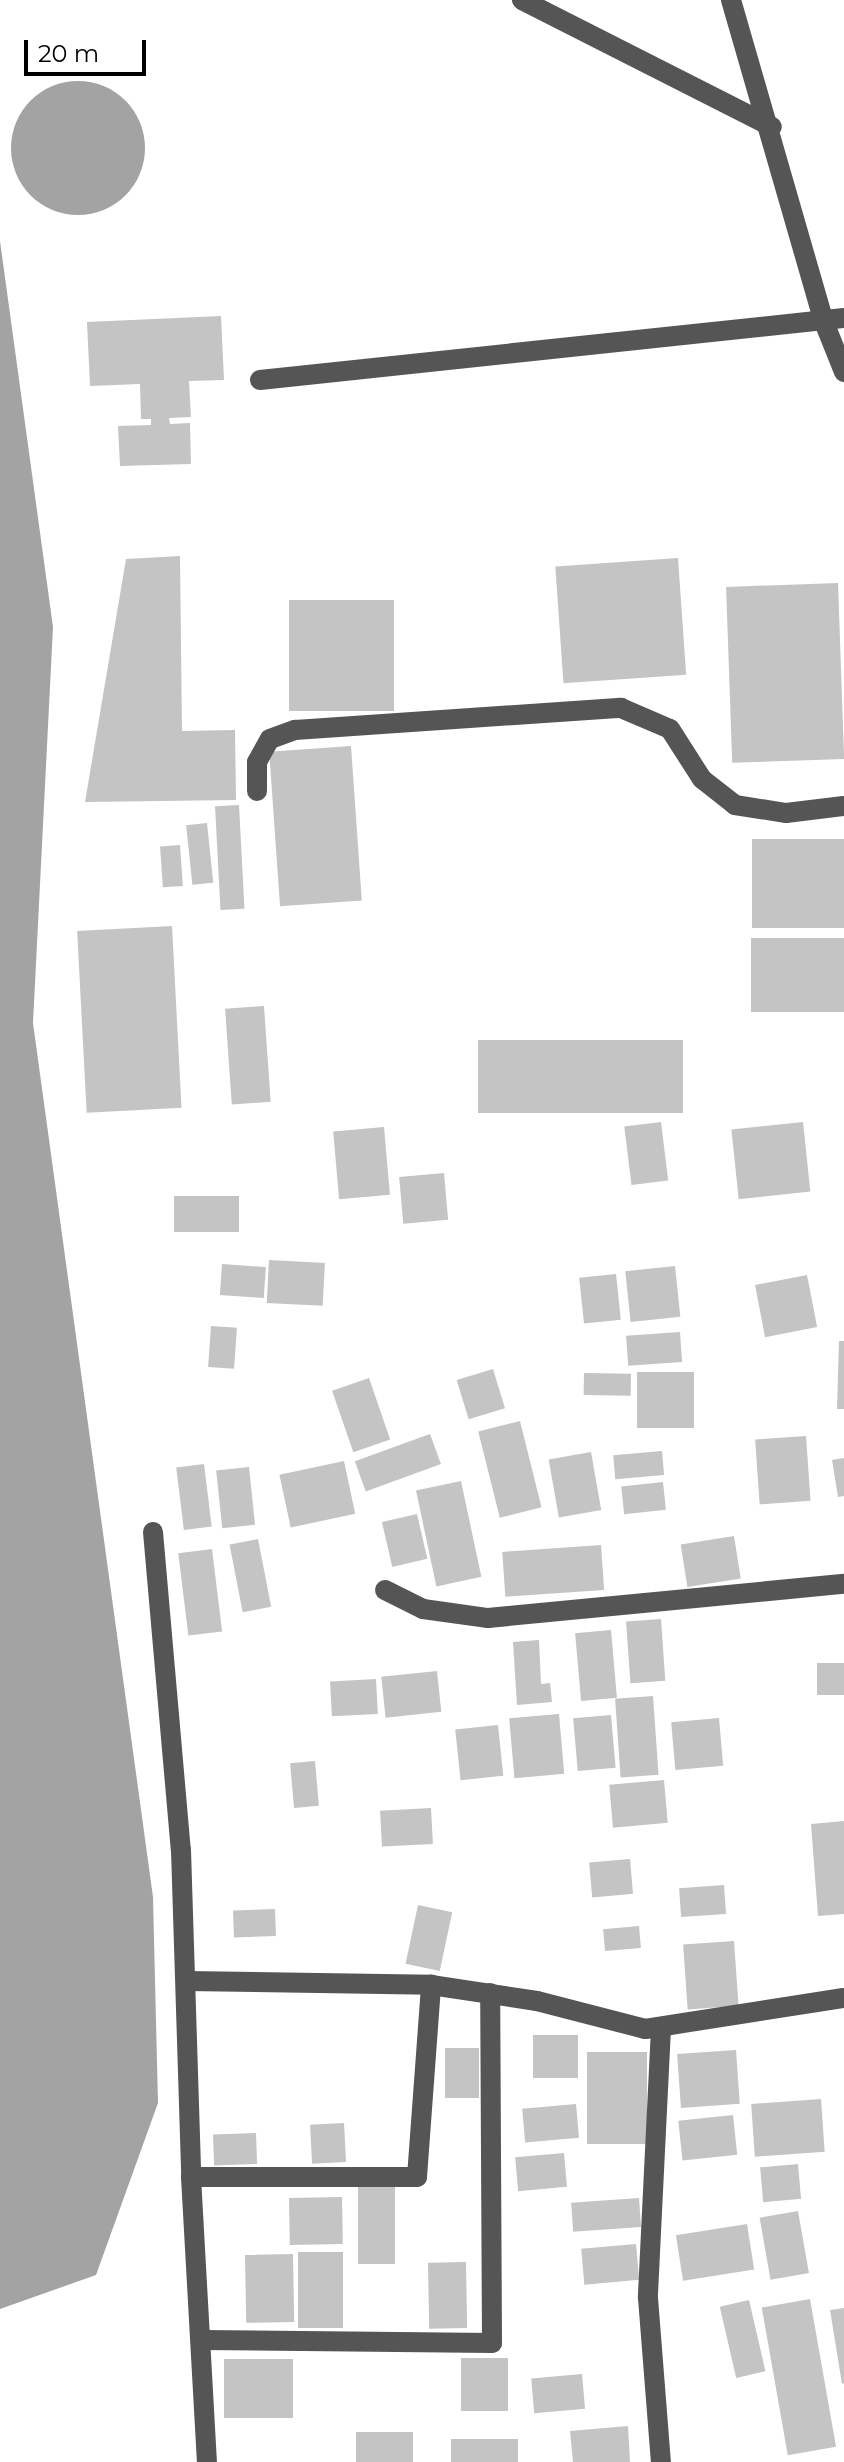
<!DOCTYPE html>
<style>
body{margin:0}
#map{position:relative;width:844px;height:2462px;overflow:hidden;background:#fff;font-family:Montserrat,sans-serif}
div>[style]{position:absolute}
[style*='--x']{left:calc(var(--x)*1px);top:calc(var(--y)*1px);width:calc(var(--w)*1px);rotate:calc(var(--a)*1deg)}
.water>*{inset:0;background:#a3a3a3}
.round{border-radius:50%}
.building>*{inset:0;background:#c4c4c4;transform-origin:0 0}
.minor>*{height:20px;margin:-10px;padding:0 10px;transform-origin:10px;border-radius:10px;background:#555}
span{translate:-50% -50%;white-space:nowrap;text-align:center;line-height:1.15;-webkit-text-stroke:6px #fff;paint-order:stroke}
.scale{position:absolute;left:24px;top:40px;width:122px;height:36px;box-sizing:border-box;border:4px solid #000;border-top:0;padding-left:10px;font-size:24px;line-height:28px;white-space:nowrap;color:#000;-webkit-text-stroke:6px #fff;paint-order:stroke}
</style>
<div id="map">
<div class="water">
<div class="round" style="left:11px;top:81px;width:134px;height:134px"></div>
<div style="clip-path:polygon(0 241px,53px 627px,33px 1023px,153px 1897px,158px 2103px,96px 2275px,0 2309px)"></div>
</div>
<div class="building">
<div style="clip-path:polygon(221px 316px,224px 380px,189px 381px,191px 417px,169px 418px,170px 424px,190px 423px,191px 464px,120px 466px,118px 426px,151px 425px,151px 419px,141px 419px,140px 384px,90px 386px,87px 322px)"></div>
<div style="clip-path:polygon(180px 556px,182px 731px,235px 730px,236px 800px,85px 802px,126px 559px)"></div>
<div style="left:678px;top:558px;width:117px;height:123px;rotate:86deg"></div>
<div style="left:838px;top:583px;width:176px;height:112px;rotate:88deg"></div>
<div style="left:289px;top:600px;width:105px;height:111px"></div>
<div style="left:351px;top:746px;width:155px;height:82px;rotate:86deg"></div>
<div style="left:239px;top:805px;width:104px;height:24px;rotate:87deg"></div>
<div style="left:207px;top:823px;width:60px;height:21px;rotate:84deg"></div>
<div style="left:844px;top:839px;width:89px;height:92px;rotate:90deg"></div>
<div style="left:180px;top:845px;width:41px;height:20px;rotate:86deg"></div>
<div style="left:172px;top:926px;width:182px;height:95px;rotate:87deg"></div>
<div style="left:751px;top:938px;width:93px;height:74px"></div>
<div style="left:264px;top:1006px;width:96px;height:39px;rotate:86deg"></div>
<div style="left:478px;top:1040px;width:205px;height:73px"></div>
<div style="left:661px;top:1122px;width:59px;height:37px;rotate:83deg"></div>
<div style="left:803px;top:1122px;width:70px;height:72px;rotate:84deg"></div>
<div style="left:384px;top:1127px;width:68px;height:51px;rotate:85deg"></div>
<div style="left:444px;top:1173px;width:47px;height:45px;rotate:85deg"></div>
<div style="left:174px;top:1196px;width:65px;height:36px"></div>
<div style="left:269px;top:1260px;width:56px;height:43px;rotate:3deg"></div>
<div style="left:222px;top:1264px;width:44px;height:31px;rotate:4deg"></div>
<div style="left:675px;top:1266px;width:51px;height:50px;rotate:84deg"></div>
<div style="left:616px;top:1274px;width:46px;height:37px;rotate:84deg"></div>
<div style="left:807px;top:1275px;width:53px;height:53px;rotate:79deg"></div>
<div style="left:211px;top:1326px;width:26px;height:41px;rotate:4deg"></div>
<div style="left:680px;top:1332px;width:30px;height:54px;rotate:86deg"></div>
<div style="clip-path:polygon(839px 1341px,844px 1341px,844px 1409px,837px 1409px)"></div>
<div style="left:493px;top:1369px;width:41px;height:38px;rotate:73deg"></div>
<div style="left:637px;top:1372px;width:57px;height:56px"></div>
<div style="left:584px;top:1373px;width:47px;height:22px;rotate:1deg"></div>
<div style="left:369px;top:1378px;width:65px;height:39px;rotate:71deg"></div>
<div style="left:520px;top:1421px;width:89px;height:43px;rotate:76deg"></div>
<div style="left:430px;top:1434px;width:32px;height:80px;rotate:70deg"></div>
<div style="left:806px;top:1436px;width:65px;height:51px;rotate:86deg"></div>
<div style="left:662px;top:1451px;width:24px;height:49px;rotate:85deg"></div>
<div style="left:591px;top:1452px;width:59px;height:43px;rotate:80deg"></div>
<div style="clip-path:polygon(844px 1458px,844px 1496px,838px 1497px,832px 1460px)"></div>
<div style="left:344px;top:1461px;width:54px;height:66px;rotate:78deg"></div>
<div style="left:204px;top:1464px;width:63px;height:28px;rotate:83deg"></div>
<div style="left:249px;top:1467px;width:58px;height:33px;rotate:84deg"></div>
<div style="left:461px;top:1481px;width:98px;height:46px;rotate:78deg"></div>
<div style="left:663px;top:1482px;width:28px;height:42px;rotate:84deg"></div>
<div style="left:417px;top:1514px;width:46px;height:36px;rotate:77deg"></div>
<div style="left:734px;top:1536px;width:43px;height:54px;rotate:81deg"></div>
<div style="left:258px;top:1539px;width:69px;height:29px;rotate:79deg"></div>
<div style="left:601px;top:1545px;width:45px;height:99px;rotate:86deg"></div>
<div style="left:212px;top:1549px;width:83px;height:34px;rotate:83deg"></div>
<div style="left:661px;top:1619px;width:62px;height:35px;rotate:86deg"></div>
<div style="left:611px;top:1630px;width:68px;height:36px;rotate:85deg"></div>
<div style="clip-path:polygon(539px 1640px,541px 1684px,550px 1683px,552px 1702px,517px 1705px,513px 1642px)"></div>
<div style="left:844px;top:1663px;width:32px;height:27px;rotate:90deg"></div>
<div style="left:437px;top:1671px;width:41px;height:56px;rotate:84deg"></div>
<div style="left:376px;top:1679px;width:35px;height:46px;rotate:87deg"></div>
<div style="left:653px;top:1696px;width:79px;height:38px;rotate:86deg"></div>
<div style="left:559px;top:1714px;width:60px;height:50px;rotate:85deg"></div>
<div style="left:611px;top:1715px;width:53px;height:38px;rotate:85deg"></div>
<div style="left:719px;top:1718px;width:48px;height:48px;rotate:85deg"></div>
<div style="left:498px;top:1725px;width:51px;height:43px;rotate:84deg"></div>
<div style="left:315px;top:1761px;width:45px;height:25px;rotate:85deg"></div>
<div style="left:664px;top:1780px;width:43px;height:55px;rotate:85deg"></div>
<div style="left:431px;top:1808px;width:36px;height:51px;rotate:87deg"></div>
<div style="clip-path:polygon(844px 1821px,844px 1914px,818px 1916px,811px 1824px)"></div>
<div style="left:630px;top:1859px;width:35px;height:41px;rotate:85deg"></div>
<div style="left:724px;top:1885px;width:29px;height:45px;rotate:86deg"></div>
<div style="left:418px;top:1905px;width:35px;height:60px;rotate:12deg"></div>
<div style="left:275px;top:1909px;width:27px;height:42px;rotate:88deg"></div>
<div style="left:639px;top:1926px;width:22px;height:36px;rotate:85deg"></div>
<div style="left:734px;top:1941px;width:65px;height:51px;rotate:86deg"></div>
<div style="left:533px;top:2035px;width:45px;height:43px"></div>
<div style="left:445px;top:2048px;width:34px;height:50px"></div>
<div style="left:736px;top:2050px;width:54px;height:59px;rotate:86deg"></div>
<div style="left:587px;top:2052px;width:60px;height:92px"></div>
<div style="left:821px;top:2099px;width:53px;height:70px;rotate:86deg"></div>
<div style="left:576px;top:2104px;width:34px;height:54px;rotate:85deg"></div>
<div style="left:733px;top:2115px;width:40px;height:55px;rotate:84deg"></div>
<div style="left:344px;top:2123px;width:39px;height:34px;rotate:87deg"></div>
<div style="left:256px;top:2133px;width:31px;height:43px;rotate:88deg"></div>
<div style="left:564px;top:2153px;width:34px;height:49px;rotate:85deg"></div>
<div style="left:798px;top:2164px;width:35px;height:38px;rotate:85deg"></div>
<div style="left:358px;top:2185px;width:37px;height:79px"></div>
<div style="left:342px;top:2197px;width:47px;height:53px;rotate:89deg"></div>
<div style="left:639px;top:2198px;width:29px;height:68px;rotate:86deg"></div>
<div style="left:798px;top:2211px;width:63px;height:39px;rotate:80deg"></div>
<div style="left:747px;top:2224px;width:46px;height:72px;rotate:81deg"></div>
<div style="left:636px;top:2244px;width:36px;height:55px;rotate:85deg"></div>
<div style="left:298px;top:2252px;width:45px;height:76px"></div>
<div style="left:293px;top:2254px;width:68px;height:48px;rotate:89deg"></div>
<div style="left:466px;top:2262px;width:66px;height:38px;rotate:89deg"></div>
<div style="left:810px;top:2299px;width:150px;height:49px;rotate:80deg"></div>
<div style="left:749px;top:2300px;width:73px;height:30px;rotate:77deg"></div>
<div style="clip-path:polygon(844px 2308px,844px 2383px,842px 2384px,830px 2310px)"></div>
<div style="left:461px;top:2358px;width:47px;height:53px"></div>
<div style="left:293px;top:2359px;width:59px;height:69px;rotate:90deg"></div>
<div style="left:582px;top:2374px;width:35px;height:51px;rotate:85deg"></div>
<div style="clip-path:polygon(628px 2426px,630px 2462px,573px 2462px,570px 2431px)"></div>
<div style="left:356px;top:2432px;width:57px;height:30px"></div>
<div style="left:451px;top:2439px;width:67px;height:23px"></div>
</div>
<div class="minor">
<div style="--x:522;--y:0;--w:280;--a:26.9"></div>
<div style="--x:731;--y:0;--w:335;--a:73.9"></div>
<div style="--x:824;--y:322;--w:54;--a:68.2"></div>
<div style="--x:260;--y:380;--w:587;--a:-6.06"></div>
<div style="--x:257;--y:791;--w:29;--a:-90"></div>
<div style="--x:257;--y:762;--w:26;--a:-61"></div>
<div style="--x:270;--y:739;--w:27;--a:-20"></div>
<div style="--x:295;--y:730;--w:327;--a:-3.9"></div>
<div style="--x:621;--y:708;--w:53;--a:23.2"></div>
<div style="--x:670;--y:729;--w:59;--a:57.4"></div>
<div style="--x:702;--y:779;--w:42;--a:38.2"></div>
<div style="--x:735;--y:805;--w:52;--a:8.9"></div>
<div style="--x:786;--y:813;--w:58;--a:-6.9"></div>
<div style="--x:153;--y:1532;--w:319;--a:85"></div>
<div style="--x:181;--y:1850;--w:327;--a:88.2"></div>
<div style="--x:191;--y:2177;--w:285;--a:86.8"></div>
<div style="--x:385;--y:1590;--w:42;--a:26.6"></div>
<div style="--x:423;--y:1609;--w:66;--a:7.9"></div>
<div style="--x:488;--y:1618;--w:358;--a:-5.5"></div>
<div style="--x:186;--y:1981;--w:245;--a:0.9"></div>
<div style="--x:431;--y:1985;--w:107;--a:8.6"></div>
<div style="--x:537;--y:2001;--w:112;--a:14.5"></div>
<div style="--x:645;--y:2029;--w:201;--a:-8.9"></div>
<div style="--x:661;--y:2028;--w:270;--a:92.8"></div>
<div style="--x:648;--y:2298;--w:165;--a:85.5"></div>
<div style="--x:191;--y:2177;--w:226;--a:0"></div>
<div style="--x:417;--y:2177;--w:193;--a:-85.8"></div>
<div style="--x:201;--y:2340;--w:291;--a:0.6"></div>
<div style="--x:492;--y:2343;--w:350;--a:-90.3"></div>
</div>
<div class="scale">20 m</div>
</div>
